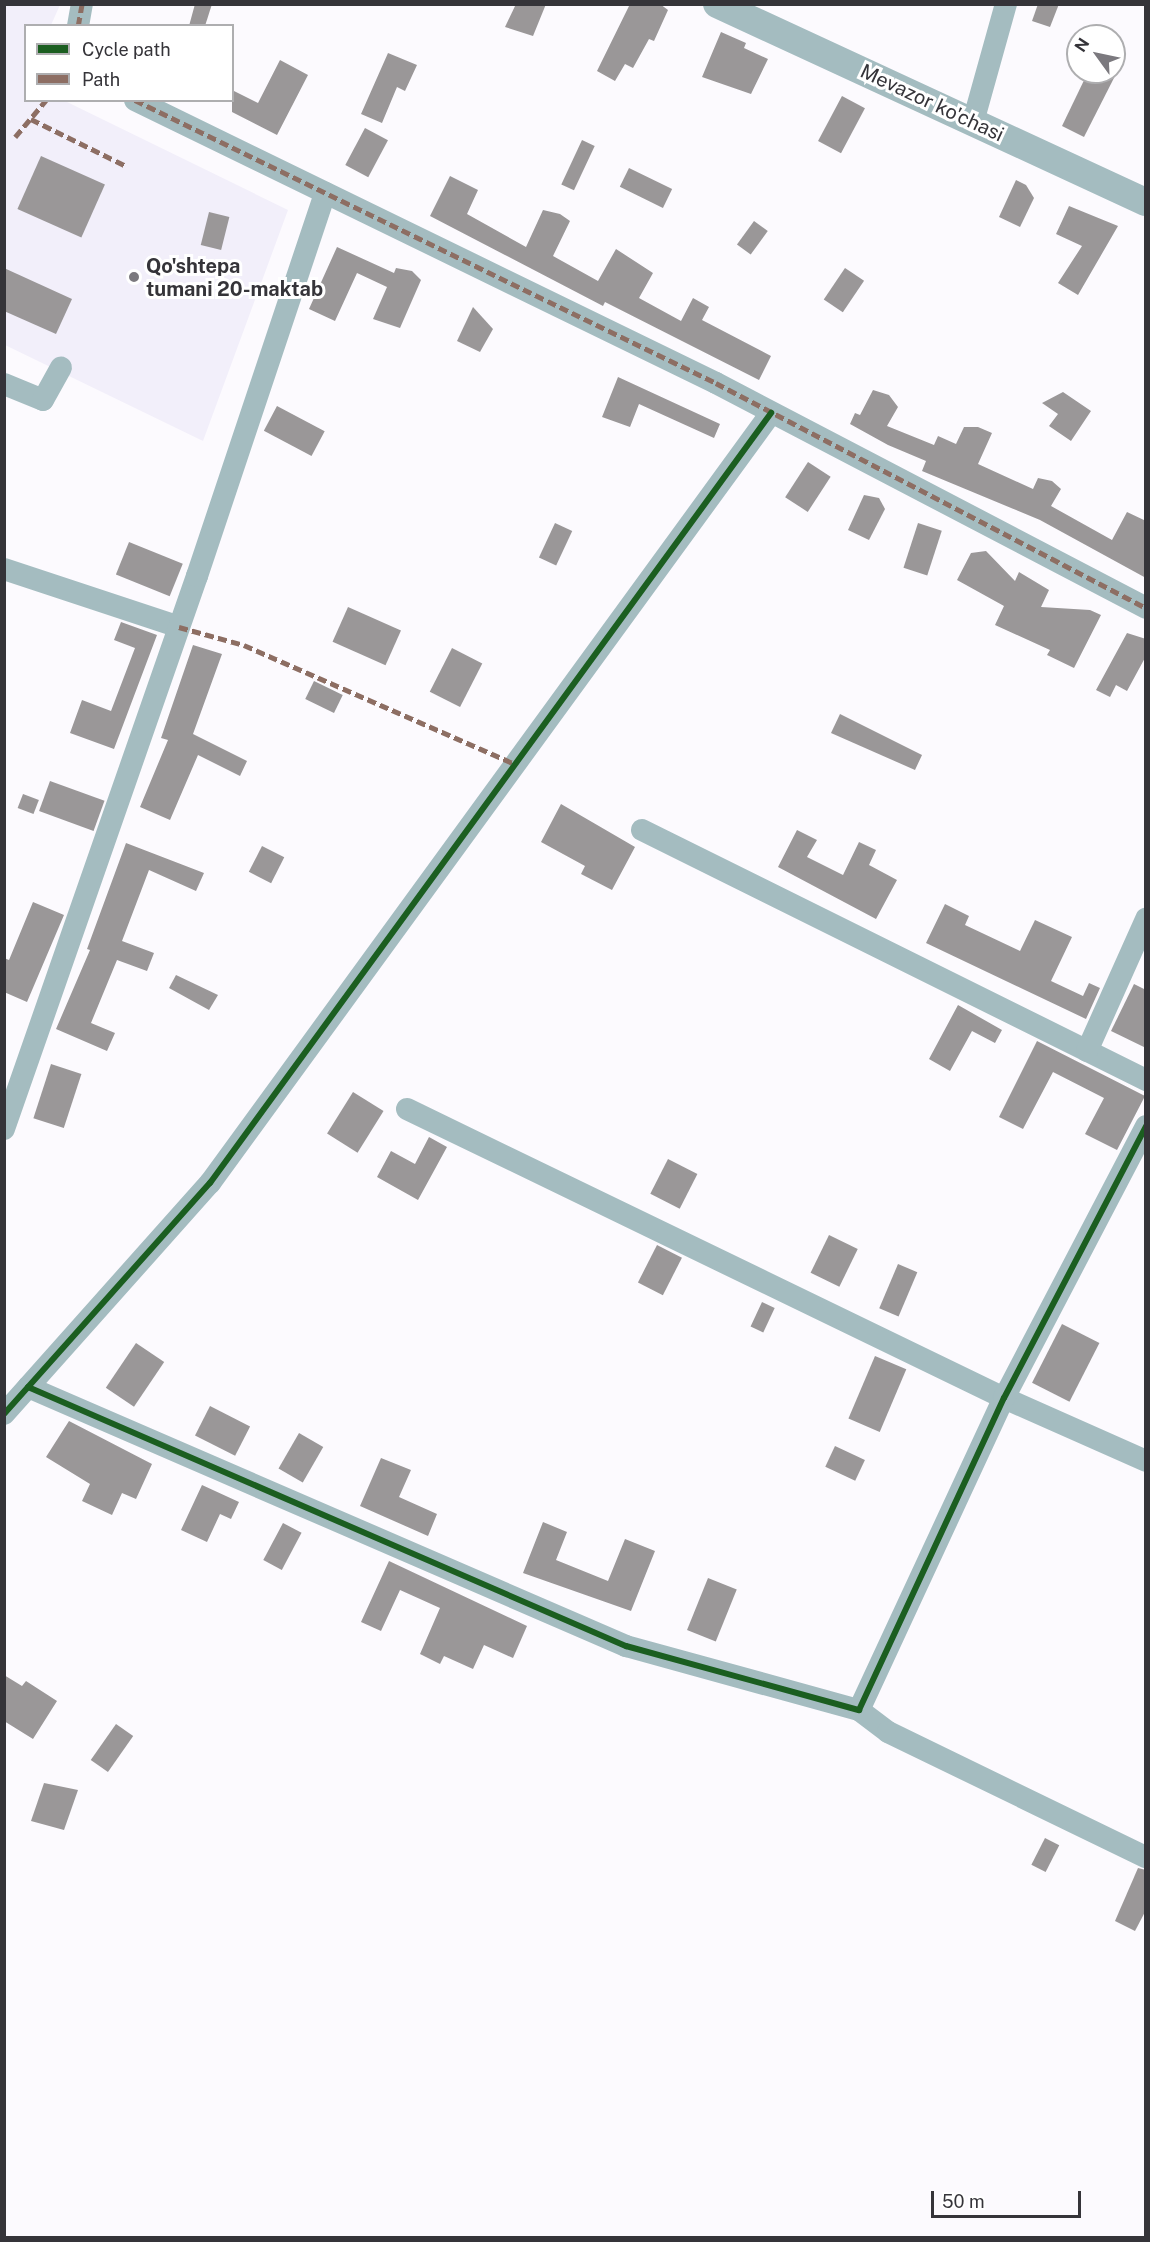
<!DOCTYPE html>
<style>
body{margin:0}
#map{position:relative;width:1150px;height:2242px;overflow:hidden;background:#fcfafe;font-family:"Public Sans",sans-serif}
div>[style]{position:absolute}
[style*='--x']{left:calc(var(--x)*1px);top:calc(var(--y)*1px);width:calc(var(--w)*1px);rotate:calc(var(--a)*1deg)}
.built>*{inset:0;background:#f2effa}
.building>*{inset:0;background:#9a9798;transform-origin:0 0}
.minor>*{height:22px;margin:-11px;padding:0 11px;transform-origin:11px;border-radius:11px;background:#a4bcc0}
.tertiary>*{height:28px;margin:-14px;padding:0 14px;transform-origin:14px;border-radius:14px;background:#a4bcc0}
.quiet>*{height:4.5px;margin-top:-2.25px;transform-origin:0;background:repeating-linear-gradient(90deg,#8d6e63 0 9px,transparent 0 13.5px)}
.cycleway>*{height:6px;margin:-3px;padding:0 3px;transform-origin:3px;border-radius:3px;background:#1b5e20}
.dots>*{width:16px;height:16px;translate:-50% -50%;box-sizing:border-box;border:3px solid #fff;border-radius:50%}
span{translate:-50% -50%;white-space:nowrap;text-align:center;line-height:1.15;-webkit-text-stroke:6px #fff;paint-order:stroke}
.street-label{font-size:20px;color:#353439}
.poi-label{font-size:20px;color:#353439;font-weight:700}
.left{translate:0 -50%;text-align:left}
.frame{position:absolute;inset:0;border:6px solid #353439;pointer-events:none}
.legend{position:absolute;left:24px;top:24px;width:210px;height:78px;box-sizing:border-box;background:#fff;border:2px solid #aeaeb0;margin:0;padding:8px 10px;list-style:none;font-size:18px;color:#353439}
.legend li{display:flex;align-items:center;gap:12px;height:30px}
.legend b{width:30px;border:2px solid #aeaeb0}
.north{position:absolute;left:1066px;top:24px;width:60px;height:60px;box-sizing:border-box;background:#fff;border:2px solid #aeaeb0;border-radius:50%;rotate:303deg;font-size:16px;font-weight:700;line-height:24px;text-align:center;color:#353439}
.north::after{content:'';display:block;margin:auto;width:21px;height:27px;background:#7b797e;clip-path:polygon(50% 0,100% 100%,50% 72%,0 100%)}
.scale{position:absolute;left:931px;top:2191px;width:150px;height:27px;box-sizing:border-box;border:3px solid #353439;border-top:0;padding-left:8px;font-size:18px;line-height:21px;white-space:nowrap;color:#353439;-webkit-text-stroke:4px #fff;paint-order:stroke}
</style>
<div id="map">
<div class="built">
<div style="clip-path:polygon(4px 5px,60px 5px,51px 25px,26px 26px,26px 100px,65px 101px,288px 210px,203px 441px,5px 345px)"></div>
</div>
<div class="building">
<div style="clip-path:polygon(195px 4px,212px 4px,205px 26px,189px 26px)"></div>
<div style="clip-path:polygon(516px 4px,546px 4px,533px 36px,505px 27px)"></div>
<div style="clip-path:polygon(630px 4px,660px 4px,668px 10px,654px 41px,649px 39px,633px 68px,625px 64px,615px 81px,597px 71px)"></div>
<div style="clip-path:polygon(1038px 4px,1059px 4px,1050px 27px,1032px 21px)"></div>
<div style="clip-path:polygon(721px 32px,746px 43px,744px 48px,768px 59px,751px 94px,702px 77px)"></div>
<div style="clip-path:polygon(388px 53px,417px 65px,405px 91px,397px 87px,382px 123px,361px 114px)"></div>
<div style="clip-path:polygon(280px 60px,308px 75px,277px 135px,232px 112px,232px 90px,258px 103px)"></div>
<div style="clip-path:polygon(1088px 72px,1117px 72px,1084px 137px,1062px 126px)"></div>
<div style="left:842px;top:96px;width:26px;height:51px;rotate:28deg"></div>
<div style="left:365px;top:128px;width:26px;height:42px;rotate:28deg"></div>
<div style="left:582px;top:140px;width:14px;height:49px;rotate:25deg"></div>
<div style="left:41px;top:156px;width:70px;height:58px;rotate:24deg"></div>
<div style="left:629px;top:168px;width:48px;height:21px;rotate:26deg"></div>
<div style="clip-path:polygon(450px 176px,478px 190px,467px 214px,526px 247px,543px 210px,560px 214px,570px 221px,553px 256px,598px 281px,616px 249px,653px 273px,639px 298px,681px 321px,693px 298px,709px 307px,702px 320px,771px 356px,759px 380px,605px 302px,603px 306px,430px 216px)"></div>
<div style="clip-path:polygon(1016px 180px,1026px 185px,1034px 198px,1020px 227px,999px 217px)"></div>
<div style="clip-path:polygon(1069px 206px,1118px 226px,1078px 295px,1058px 283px,1082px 246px,1056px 234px)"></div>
<div style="left:209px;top:212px;width:21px;height:34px;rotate:14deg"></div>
<div style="left:754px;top:221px;width:17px;height:29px;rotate:36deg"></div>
<div style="clip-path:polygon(337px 247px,394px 273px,396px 268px,412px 271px,421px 280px,400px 328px,373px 319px,387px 287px,357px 273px,335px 321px,309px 309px)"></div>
<div style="clip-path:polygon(4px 268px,72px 299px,56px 334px,4px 311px)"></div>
<div style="left:845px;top:268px;width:23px;height:38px;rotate:34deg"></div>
<div style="clip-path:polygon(473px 307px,493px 329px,480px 352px,457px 341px)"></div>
<div style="clip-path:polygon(618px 377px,720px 424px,714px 438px,639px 404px,630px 427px,602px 417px)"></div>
<div style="clip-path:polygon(873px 390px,889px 395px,898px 407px,887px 426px,934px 445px,938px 436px,956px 444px,964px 427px,978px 427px,992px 433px,978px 464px,1033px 489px,1038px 478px,1052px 481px,1061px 489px,1051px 506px,1112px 540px,1127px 512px,1146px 521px,1146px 578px,1040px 520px,922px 471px,926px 461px,888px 445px,850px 424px,855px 413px,860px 415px)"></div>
<div style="clip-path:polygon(1063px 392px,1091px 411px,1071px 441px,1049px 426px,1058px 414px,1042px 403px)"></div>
<div style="left:277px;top:406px;width:54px;height:28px;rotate:28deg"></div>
<div style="left:808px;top:462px;width:27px;height:42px;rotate:33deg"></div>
<div style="clip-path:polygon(864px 495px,879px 498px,885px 509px,869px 540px,848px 530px)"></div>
<div style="left:555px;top:523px;width:19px;height:38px;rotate:25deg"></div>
<div style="left:918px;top:523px;width:25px;height:47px;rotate:18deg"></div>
<div style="left:129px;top:542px;width:58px;height:35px;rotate:22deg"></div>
<div style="clip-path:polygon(986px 551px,1015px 581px,1019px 572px,1049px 590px,1041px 607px,1090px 610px,1101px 615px,1074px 668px,1047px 655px,1050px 650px,995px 625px,1004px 606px,957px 580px,971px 553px)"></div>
<div style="left:348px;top:607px;width:58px;height:38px;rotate:24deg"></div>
<div style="clip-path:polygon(121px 622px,157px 635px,114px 749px,70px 733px,82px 700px,111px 711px,135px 648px,114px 640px)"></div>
<div style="clip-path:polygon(1127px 633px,1146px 639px,1146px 656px,1127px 691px,1116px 685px,1110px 697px,1096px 690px)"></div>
<div style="clip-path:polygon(193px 645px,222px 654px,193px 734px,247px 761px,240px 776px,198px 755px,170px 820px,140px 807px,168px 740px,161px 738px)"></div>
<div style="left:452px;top:648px;width:34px;height:49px;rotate:27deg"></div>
<div style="left:314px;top:681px;width:32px;height:20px;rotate:26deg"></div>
<div style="clip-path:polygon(840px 714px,922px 755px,915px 770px,831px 733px)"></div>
<div style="left:50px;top:781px;width:58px;height:32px;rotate:20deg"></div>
<div style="left:23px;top:794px;width:17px;height:15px;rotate:21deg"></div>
<div style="clip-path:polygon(561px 804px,635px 847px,612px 890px,581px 874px,585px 866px,541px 842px)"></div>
<div style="clip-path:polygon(797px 830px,817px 840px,807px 857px,843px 875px,859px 842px,876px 850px,869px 865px,897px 880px,876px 919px,778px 867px)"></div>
<div style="clip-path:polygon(126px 843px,204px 873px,196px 891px,149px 870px,122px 941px,154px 953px,147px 971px,117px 960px,91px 1023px,115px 1033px,107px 1051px,56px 1029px,90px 950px,87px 949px)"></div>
<div style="left:262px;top:846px;width:25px;height:29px;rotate:27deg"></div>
<div style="clip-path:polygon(33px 902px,64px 915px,27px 1002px,4px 992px,4px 958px,9px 960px)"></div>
<div style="clip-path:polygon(945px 904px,969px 916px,965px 925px,1020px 951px,1035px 920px,1072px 937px,1051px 981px,1083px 996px,1089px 983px,1100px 988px,1086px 1019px,926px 943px)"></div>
<div style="clip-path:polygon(176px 975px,218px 995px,209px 1010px,169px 988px)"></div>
<div style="clip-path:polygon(1134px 984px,1146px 990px,1146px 1048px,1111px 1031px)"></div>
<div style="clip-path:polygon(958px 1005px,1002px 1030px,995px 1043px,972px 1031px,950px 1071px,929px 1059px)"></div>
<div style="clip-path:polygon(1037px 1041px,1145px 1096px,1117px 1150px,1085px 1134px,1104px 1098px,1053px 1072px,1023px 1129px,999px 1117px)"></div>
<div style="left:51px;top:1064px;width:32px;height:57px;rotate:18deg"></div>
<div style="left:353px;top:1092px;width:36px;height:49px;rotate:32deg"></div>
<div style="clip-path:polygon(429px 1137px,447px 1147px,418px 1200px,377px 1177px,391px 1151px,415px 1164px)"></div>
<div style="left:668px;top:1159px;width:33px;height:39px;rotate:27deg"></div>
<div style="left:829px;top:1235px;width:32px;height:42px;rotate:26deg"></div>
<div style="left:657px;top:1245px;width:28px;height:42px;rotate:27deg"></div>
<div style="left:898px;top:1264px;width:21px;height:48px;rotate:23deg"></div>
<div style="left:762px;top:1302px;width:14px;height:27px;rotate:25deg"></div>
<div style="left:1062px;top:1324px;width:42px;height:66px;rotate:27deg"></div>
<div style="left:136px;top:1343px;width:34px;height:54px;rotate:34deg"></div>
<div style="left:875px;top:1356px;width:34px;height:68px;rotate:23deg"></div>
<div style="left:210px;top:1406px;width:45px;height:33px;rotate:27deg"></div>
<div style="clip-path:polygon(69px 1421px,152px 1464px,136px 1499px,122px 1493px,112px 1515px,82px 1501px,90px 1484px,46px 1457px)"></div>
<div style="left:299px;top:1433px;width:28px;height:41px;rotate:30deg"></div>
<div style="left:835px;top:1446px;width:33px;height:23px;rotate:25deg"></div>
<div style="clip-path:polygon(381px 1458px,411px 1470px,399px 1497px,437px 1514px,428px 1536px,360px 1506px)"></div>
<div style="clip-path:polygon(202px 1485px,239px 1502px,231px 1519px,220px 1514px,207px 1542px,181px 1530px)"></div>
<div style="clip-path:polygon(543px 1522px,567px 1532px,556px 1560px,608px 1581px,625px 1539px,655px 1551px,631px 1611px,523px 1573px)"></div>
<div style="left:283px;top:1523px;width:21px;height:42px;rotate:28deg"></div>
<div style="clip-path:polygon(389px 1561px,527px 1626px,513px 1658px,484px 1645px,473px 1669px,444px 1656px,440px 1664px,420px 1654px,440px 1608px,400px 1590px,381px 1631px,361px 1622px)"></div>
<div style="left:708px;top:1578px;width:31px;height:56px;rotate:22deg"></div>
<div style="clip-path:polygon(4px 1675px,22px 1686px,26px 1681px,57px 1701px,33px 1739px,4px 1721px)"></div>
<div style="left:116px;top:1724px;width:21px;height:44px;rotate:35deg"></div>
<div style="clip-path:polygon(44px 1783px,78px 1790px,64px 1830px,31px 1821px)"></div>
<div style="left:1045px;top:1838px;width:16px;height:30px;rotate:27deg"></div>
<div style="clip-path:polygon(1138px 1868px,1146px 1870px,1146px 1910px,1135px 1931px,1115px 1921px)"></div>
</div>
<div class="minor">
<div style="--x:78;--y:26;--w:22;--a:-80"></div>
<div style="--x:135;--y:100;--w:646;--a:25.97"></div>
<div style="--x:716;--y:383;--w:485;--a:27.6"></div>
<div style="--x:973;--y:122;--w:123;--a:-74.4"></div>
<div style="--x:4;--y:384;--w:42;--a:22.3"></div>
<div style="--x:43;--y:400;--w:37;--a:-61"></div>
<div style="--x:4;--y:569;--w:184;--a:18.3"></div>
<div style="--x:642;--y:830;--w:563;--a:26.38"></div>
<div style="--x:1087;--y:1051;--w:145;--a:-65.9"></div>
<div style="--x:407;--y:1109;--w:663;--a:25.83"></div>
<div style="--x:1004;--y:1398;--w:155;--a:23.9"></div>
<div style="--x:4;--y:1129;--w:586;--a:-70.76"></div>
<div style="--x:197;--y:576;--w:404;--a:-71.5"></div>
<div style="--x:28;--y:1387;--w:652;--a:23.42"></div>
<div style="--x:626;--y:1646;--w:242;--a:15.4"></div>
<div style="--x:859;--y:1710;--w:344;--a:-65.1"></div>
<div style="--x:1004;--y:1398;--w:307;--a:-62.4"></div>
<div style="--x:4;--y:1414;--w:310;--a:-48.3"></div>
<div style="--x:210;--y:1183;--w:953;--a:-53.92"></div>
<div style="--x:859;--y:1710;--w:36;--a:37"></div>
<div style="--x:888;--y:1732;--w:287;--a:25.9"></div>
</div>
<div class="tertiary">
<div style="--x:717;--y:4;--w:472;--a:24.8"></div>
</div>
<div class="quiet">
<div style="--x:78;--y:26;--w:22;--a:-80"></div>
<div style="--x:135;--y:100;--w:646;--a:25.97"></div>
<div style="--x:716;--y:383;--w:485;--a:27.6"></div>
<div style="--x:31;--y:119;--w:104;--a:26.3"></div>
<div style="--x:15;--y:137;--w:48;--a:-50"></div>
<div style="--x:179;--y:627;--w:67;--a:15.5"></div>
<div style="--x:244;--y:645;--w:296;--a:23.7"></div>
</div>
<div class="cycleway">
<div style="--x:28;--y:1387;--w:652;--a:23.42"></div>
<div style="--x:626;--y:1646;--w:242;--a:15.4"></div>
<div style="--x:859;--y:1710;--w:344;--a:-65.1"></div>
<div style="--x:1004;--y:1398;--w:307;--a:-62.4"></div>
<div style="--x:4;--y:1414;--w:310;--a:-48.3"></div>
<div style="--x:210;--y:1183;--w:953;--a:-53.92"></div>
</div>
<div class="dots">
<div style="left:134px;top:277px;background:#7b797e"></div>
</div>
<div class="street-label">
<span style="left:932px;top:103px;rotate:25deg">Mevazor ko'chasi</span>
</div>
<div class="poi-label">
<span class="left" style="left:146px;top:278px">Qo'shtepa<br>tumani 20-maktab</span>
</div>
<div class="frame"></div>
<ul class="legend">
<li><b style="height:8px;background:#1b5e20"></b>Cycle path</li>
<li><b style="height:8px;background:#8d6e63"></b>Path</li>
</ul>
<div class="north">N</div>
<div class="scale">50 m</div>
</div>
